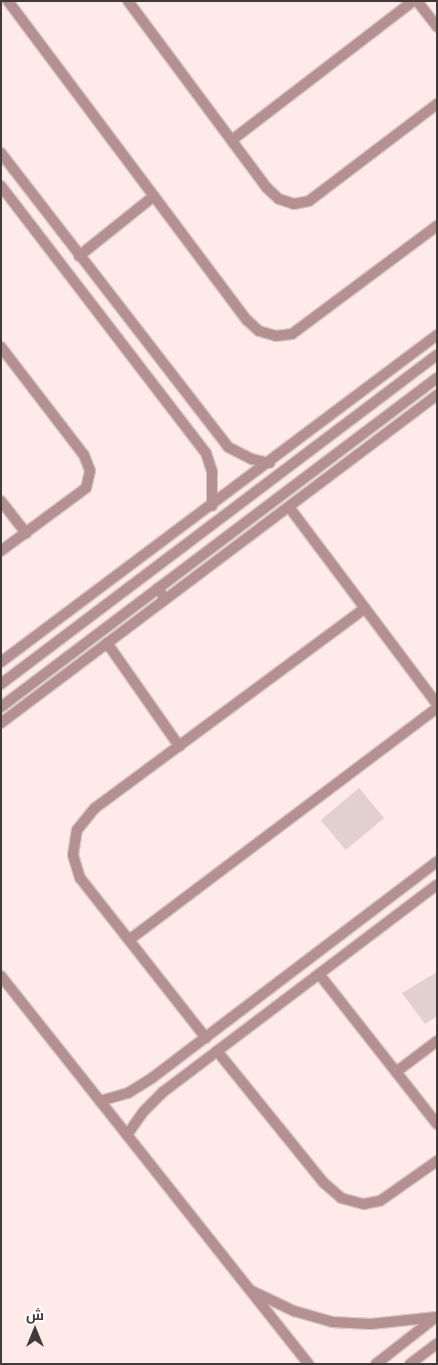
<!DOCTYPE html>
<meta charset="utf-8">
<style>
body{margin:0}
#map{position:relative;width:438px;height:1365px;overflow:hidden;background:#fdeae9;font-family:Commissioner,Cairo,sans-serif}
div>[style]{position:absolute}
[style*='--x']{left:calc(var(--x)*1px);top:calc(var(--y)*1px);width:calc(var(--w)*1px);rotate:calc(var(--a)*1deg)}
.building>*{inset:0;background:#e2cfcf;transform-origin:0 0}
.roads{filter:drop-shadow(1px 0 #d7c7c6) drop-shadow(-1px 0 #d7c7c6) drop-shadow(0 1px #d7c7c6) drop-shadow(0 -1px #d7c7c6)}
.minor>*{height:10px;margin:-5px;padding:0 5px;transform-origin:5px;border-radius:5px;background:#b49090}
.tertiary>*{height:10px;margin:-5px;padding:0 5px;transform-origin:5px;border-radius:5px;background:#b49090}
span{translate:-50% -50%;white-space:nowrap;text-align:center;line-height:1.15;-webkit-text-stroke:4px #fcfcfc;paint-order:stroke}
.frame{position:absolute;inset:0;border:2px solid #413a3a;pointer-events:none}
.north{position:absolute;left:10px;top:1305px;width:50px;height:50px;-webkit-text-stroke:4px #fcfcfc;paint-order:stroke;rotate:0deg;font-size:14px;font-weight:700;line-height:20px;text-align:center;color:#413a3a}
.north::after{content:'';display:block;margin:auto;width:18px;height:22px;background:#413a3a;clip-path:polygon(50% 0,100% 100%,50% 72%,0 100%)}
</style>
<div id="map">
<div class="building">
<div style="left:359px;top:788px;width:39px;height:50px;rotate:50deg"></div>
<div style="clip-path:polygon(437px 972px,437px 1016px,425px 1024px,402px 993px)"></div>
</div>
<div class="roads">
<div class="minor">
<div style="--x:8;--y:1;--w:399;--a:53.2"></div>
<div style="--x:247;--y:320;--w:16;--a:43"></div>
<div style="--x:259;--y:331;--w:18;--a:16"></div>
<div style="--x:276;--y:336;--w:16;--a:-7"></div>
<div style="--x:292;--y:334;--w:181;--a:-36.7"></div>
<div style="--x:128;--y:1;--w:233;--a:53.4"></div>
<div style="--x:267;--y:188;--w:16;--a:43"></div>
<div style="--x:279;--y:199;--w:16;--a:18"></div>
<div style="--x:294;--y:204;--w:15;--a:-11"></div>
<div style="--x:309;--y:201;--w:161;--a:-37.2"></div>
<div style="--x:417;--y:1;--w:33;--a:52"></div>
<div style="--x:232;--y:140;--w:228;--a:-37.5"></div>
<div style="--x:1;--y:153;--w:371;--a:52.3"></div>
<div style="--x:228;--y:447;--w:27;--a:27"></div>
<div style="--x:252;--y:459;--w:18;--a:13"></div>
<div style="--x:1;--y:186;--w:337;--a:52.5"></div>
<div style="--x:206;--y:453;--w:20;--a:72"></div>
<div style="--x:212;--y:472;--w:34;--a:90"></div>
<div style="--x:79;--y:256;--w:96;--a:-38.7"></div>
<div style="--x:1;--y:347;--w:136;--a:52.5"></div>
<div style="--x:84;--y:455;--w:17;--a:69"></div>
<div style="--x:90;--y:471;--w:17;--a:103"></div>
<div style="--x:86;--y:488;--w:106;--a:143.5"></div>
<div style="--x:1;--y:501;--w:41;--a:52"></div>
<div style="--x:289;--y:507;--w:246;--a:53.1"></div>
<div style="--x:107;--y:643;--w:126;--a:55"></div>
<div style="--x:1;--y:662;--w:545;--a:-36.87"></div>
<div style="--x:1;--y:723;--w:546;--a:-36.95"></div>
<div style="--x:129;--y:940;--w:386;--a:-37"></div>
<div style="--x:319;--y:974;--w:191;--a:51.8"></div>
<div style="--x:1;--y:976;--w:495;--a:51.6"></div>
<div style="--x:206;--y:1038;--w:204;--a:-128.2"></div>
<div style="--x:80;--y:878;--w:24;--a:-107"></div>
<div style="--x:73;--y:855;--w:25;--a:-81"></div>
<div style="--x:77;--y:830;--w:28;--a:-51"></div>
<div style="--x:95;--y:808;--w:336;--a:-36.5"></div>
<div style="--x:217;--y:1051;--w:170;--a:51"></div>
<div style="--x:324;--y:1183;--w:23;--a:41"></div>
<div style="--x:341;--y:1198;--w:24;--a:15"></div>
<div style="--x:364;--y:1204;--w:16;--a:-11"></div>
<div style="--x:380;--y:1201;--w:70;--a:-35.1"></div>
<div style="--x:396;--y:1072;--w:51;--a:-37.1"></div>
<div style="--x:100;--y:1101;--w:29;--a:-16"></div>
<div style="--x:128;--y:1093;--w:28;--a:-32"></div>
<div style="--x:152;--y:1078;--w:358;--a:-37.2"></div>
<div style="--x:127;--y:1135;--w:29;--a:-55"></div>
<div style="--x:144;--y:1111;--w:27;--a:-45"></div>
<div style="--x:163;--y:1092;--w:343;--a:-37.1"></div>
<div style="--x:252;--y:1291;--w:47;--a:25.5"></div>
<div style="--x:294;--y:1311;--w:40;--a:16"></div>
<div style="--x:332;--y:1322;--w:39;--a:3"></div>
<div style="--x:371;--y:1324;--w:66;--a:-6.1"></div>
<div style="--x:376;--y:1364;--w:76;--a:-38.1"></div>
<div style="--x:410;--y:1364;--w:34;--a:-37"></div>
</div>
<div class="tertiary">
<div style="--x:158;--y:588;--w:13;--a:58"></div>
<div style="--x:1;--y:684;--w:546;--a:-37.04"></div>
<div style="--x:1;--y:707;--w:546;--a:-37.04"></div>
</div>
</div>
<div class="frame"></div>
<div class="north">ش</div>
</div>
